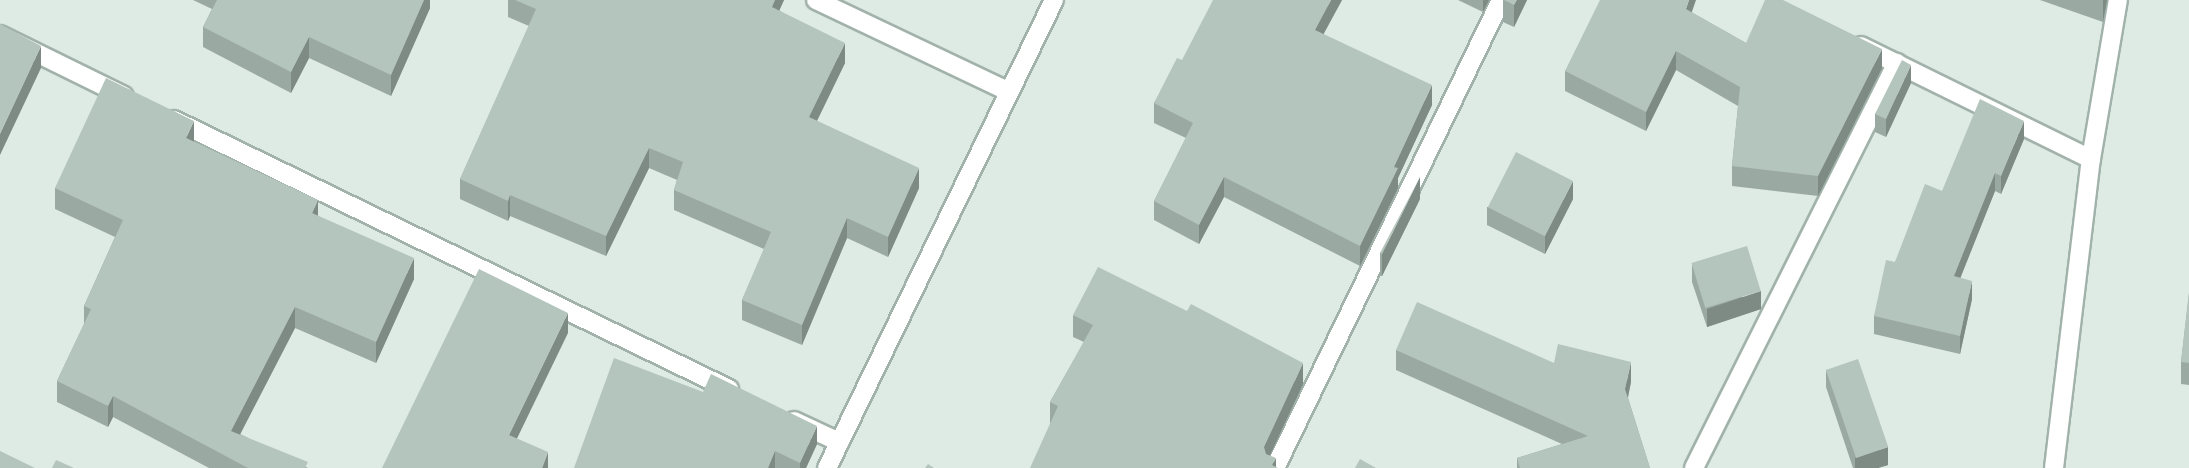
<!DOCTYPE html>
<style>
body{margin:0}
#map{position:relative;width:2189px;height:468px;overflow:hidden;background:#deeae4;font-family:"DM Sans",sans-serif}
div>[style]{position:absolute}
[style*='--x']{left:calc(var(--x)*1px);top:calc(var(--y)*1px);width:calc(var(--w)*1px);rotate:calc(var(--a)*1deg)}
.roads{filter:drop-shadow(2px 0 #a1b2ab) drop-shadow(-2px 0 #a1b2ab) drop-shadow(0 2px #a1b2ab) drop-shadow(0 -2px #a1b2ab)}
.minor>*{height:18px;margin:-9px;padding:0 9px;transform-origin:9px;border-radius:9px;background:#fff}
.wall>*{inset:0;background:#9ba9a3}
.shaded-wall>*{inset:0;background:#7e8a84}
.building>*{inset:0;background:#b4c5bd;transform-origin:0 0}
span{translate:-50% -50%;white-space:nowrap;text-align:center;line-height:1.15;-webkit-text-stroke:6px #eff7f2;paint-order:stroke}
</style>
<div id="map">
<div class="roads">
<div class="minor">
<div style="--x:816;--y:0;--w:212;--a:25.4"></div>
<div style="--x:0;--y:35;--w:138;--a:26.2"></div>
<div style="--x:1861;--y:46;--w:256;--a:26.2"></div>
<div style="--x:174;--y:120;--w:617;--a:25.86"></div>
<div style="--x:794;--y:421;--w:50;--a:25"></div>
<div style="--x:827;--y:468;--w:520;--a:-64.12"></div>
<div style="--x:1275;--y:468;--w:520;--a:-64.22"></div>
<div style="--x:1694;--y:468;--w:453;--a:-63.4"></div>
<div style="--x:2054;--y:468;--w:311;--a:-83.2"></div>
<div style="--x:2091;--y:159;--w:161;--a:-80.4"></div>
</div>
</div>
<div class="wall">
<div style="clip-path:polygon(193px 0,430px 0,430px 8px,391px 96px,309px 58px,291px 93px,203px 47px,203px 27px,212px 9px)"></div>
<div style="clip-path:polygon(508px 0,784px 0,779px 10px,845px 63px,817px 121px,919px 188px,888px 257px,847px 238px,802px 345px,742px 320px,742px 300px,764px 249px,674px 210px,674px 190px,677px 180px,649px 168px,606px 256px,510px 216px,508px 221px,460px 199px,460px 179px,529px 26px,508px 17px)"></div>
<div style="clip-path:polygon(1342px 0,1323px 34px,1432px 105px,1398px 178px,1398px 188px,1360px 266px,1224px 197px,1199px 244px,1154px 220px,1154px 201px,1186px 138px,1154px 123px,1154px 103px,1182px 60px)"></div>
<div style="clip-path:polygon(1458px 0,1489px 0,1483px 12px)"></div>
<div style="clip-path:polygon(1503px 0,1527px 0,1514px 27px,1503px 22px)"></div>
<div style="clip-path:polygon(2040px 0,2107px 0,2103px 22px)"></div>
<div style="clip-path:polygon(1691px 12px,1746px 43px,1882px 68px,1818px 196px,1732px 186px,1732px 166px,1738px 106px,1676px 70px,1646px 131px,1565px 91px,1565px 71px)"></div>
<div style="clip-path:polygon(1911px 83px,1886px 137px,1875px 132px,1875px 114px)"></div>
<div style="clip-path:polygon(2024px 139px,2001px 194px,1995px 191px,1960px 278px,1972px 299px,1960px 354px,1874px 334px,1874px 316px,1895px 262px,1942px 191px)"></div>
<div style="clip-path:polygon(194px 142px,318px 216px,414px 279px,376px 363px,295px 328px,240px 434px,308px 468px,209px 468px,113px 417px,108px 427px,57px 402px,57px 381px,84px 324px,84px 306px,115px 237px,55px 209px,55px 188px)"></div>
<div style="clip-path:polygon(1420px 199px,1382px 276px,1380px 276px,1380px 253px)"></div>
<div style="clip-path:polygon(1573px 199px,1545px 254px,1487px 225px,1487px 207px)"></div>
<div style="clip-path:polygon(1692px 264px,1761px 309px,1707px 327px,1692px 282px)"></div>
<div style="clip-path:polygon(2189px 293px,2189px 385px,2181px 384px,2181px 362px)"></div>
<div style="clip-path:polygon(1073px 315px,1303px 384px,1270px 455px,1276px 467px,1050px 423px,1050px 402px,1084px 342px,1073px 337px)"></div>
<div style="clip-path:polygon(1396px 350px,1554px 363px,1631px 382px,1628px 398px,1650px 468px,1517px 468px,1517px 458px,1562px 444px,1396px 370px)"></div>
<div style="clip-path:polygon(1826px 369px,1888px 465px,1878px 468px,1853px 468px,1826px 387px)"></div>
<div style="clip-path:polygon(817px 444px,806px 468px,574px 468px)"></div>
</div>
<div class="shaded-wall">
<div style="clip-path:polygon(424px 0,430px 0,430px 8px,391px 96px,391px 75px)"></div>
<div style="clip-path:polygon(775px 0,784px 0,772px 27px,772px 7px)"></div>
<div style="clip-path:polygon(1331px 0,1342px 0,1315px 50px,1315px 30px)"></div>
<div style="clip-path:polygon(1483px 0,1489px 0,1483px 12px)"></div>
<div style="clip-path:polygon(1517px 0,1527px 0,1514px 27px,1514px 5px)"></div>
<div style="clip-path:polygon(1689px 0,1696px 0,1686px 29px,1686px 9px)"></div>
<div style="clip-path:polygon(2103px 0,2107px 0,2103px 22px)"></div>
<div style="clip-path:polygon(309px 37px,309px 58px,291px 93px,291px 72px)"></div>
<div style="clip-path:polygon(845px 43px,845px 63px,809px 137px,809px 117px)"></div>
<div style="clip-path:polygon(41px 46px,41px 68px,0 155px,0 134px)"></div>
<div style="clip-path:polygon(1882px 49px,1882px 68px,1818px 196px,1818px 176px)"></div>
<div style="clip-path:polygon(1676px 51px,1676px 70px,1646px 131px,1646px 112px)"></div>
<div style="clip-path:polygon(1911px 65px,1911px 83px,1886px 137px,1886px 119px)"></div>
<div style="clip-path:polygon(1432px 85px,1432px 105px,1398px 178px,1398px 188px,1360px 266px,1360px 246px,1394px 167px)"></div>
<div style="clip-path:polygon(194px 121px,194px 142px,186px 138px)"></div>
<div style="clip-path:polygon(2024px 121px,2024px 139px,2001px 194px,2001px 176px)"></div>
<div style="clip-path:polygon(649px 148px,649px 168px,606px 256px,606px 236px)"></div>
<div style="clip-path:polygon(919px 168px,919px 188px,888px 257px,888px 237px)"></div>
<div style="clip-path:polygon(1995px 173px,1995px 191px,1954px 294px,1954px 276px)"></div>
<div style="clip-path:polygon(1224px 177px,1224px 197px,1199px 244px,1199px 225px)"></div>
<div style="clip-path:polygon(1420px 177px,1420px 199px,1382px 276px,1382px 254px)"></div>
<div style="clip-path:polygon(1573px 181px,1573px 199px,1545px 254px,1545px 236px)"></div>
<div style="clip-path:polygon(510px 195px,510px 216px,508px 221px,508px 201px)"></div>
<div style="clip-path:polygon(318px 200px,318px 221px,312px 213px)"></div>
<div style="clip-path:polygon(847px 218px,847px 238px,802px 345px,802px 325px)"></div>
<div style="clip-path:polygon(414px 258px,414px 279px,376px 363px,376px 342px)"></div>
<div style="clip-path:polygon(1972px 281px,1972px 299px,1960px 354px,1960px 336px)"></div>
<div style="clip-path:polygon(1761px 291px,1761px 309px,1707px 327px,1707px 309px)"></div>
<div style="clip-path:polygon(295px 307px,295px 328px,231px 452px,231px 431px)"></div>
<div style="clip-path:polygon(568px 313px,568px 333px,509px 455px,509px 435px)"></div>
<div style="clip-path:polygon(1631px 362px,1631px 382px,1625px 409px,1625px 389px)"></div>
<div style="clip-path:polygon(1303px 363px,1303px 384px,1264px 468px,1264px 447px)"></div>
<div style="clip-path:polygon(113px 396px,113px 417px,108px 427px,108px 406px)"></div>
<div style="clip-path:polygon(817px 426px,817px 444px,806px 468px,800px 468px,800px 463px)"></div>
<div style="clip-path:polygon(1888px 447px,1888px 465px,1878px 468px,1855px 468px,1855px 458px)"></div>
<div style="clip-path:polygon(775px 451px,775px 468px,768px 468px)"></div>
<div style="clip-path:polygon(548px 452px,548px 468px,542px 468px)"></div>
<div style="clip-path:polygon(1276px 458px,1276px 468px,1272px 465px)"></div>
</div>
<div class="building">
<div style="clip-path:polygon(217px 0,424px 0,391px 75px,309px 37px,291px 72px,203px 27px)"></div>
<div style="clip-path:polygon(515px 0,775px 0,772px 7px,845px 43px,809px 117px,919px 168px,888px 237px,847px 218px,802px 325px,742px 300px,771px 232px,674px 190px,683px 162px,649px 148px,606px 236px,510px 195px,508px 201px,460px 179px,536px 9px)"></div>
<div style="clip-path:polygon(1213px 0,1331px 0,1315px 30px,1432px 85px,1394px 167px,1398px 168px,1360px 246px,1224px 177px,1199px 225px,1154px 201px,1193px 123px,1154px 103px,1177px 58px,1182px 60px)"></div>
<div style="clip-path:polygon(1504px 0,1517px 0,1514px 5px)"></div>
<div style="clip-path:polygon(1600px 0,1689px 0,1686px 9px,1746px 43px,1765px 0,1783px 0,1882px 49px,1818px 176px,1732px 166px,1740px 87px,1676px 51px,1646px 112px,1565px 71px)"></div>
<div style="clip-path:polygon(0 24px,41px 46px,0 134px)"></div>
<div style="clip-path:polygon(1902px 60px,1911px 65px,1886px 119px,1875px 114px)"></div>
<div style="clip-path:polygon(106px 78px,194px 121px,186px 138px,318px 200px,312px 213px,414px 258px,376px 342px,295px 307px,231px 431px,308px 462px,305px 468px,248px 468px,113px 396px,108px 406px,57px 381px,91px 309px,84px 306px,123px 220px,55px 188px)"></div>
<div style="clip-path:polygon(1980px 99px,2024px 121px,2001px 176px,1995px 173px,1954px 276px,1972px 281px,1960px 336px,1874px 316px,1886px 260px,1895px 262px,1925px 184px,1942px 191px)"></div>
<div style="left:1516px;top:152px;width:64px;height:62px;rotate:27deg"></div>
<div style="clip-path:polygon(1420px 177px,1382px 254px,1380px 253px)"></div>
<div style="left:1747px;top:246px;width:47px;height:58px;rotate:73deg"></div>
<div style="clip-path:polygon(1098px 267px,1187px 311px,1191px 304px,1303px 363px,1264px 447px,1266px 454px,1276px 458px,1272px 465px,1278px 468px,1030px 468px,1058px 406px,1050px 402px,1093px 325px,1073px 315px)"></div>
<div style="clip-path:polygon(479px 269px,568px 313px,509px 435px,548px 452px,542px 468px,382px 468px)"></div>
<div style="clip-path:polygon(2189px 293px,2189px 363px,2181px 362px)"></div>
<div style="clip-path:polygon(1417px 302px,1554px 363px,1558px 344px,1631px 362px,1625px 389px,1650px 468px,1520px 468px,1517px 458px,1588px 436px,1396px 350px)"></div>
<div style="clip-path:polygon(614px 358px,703px 392px,711px 374px,817px 426px,800px 463px,775px 451px,768px 468px,574px 468px)"></div>
<div style="left:1858px;top:359px;width:93px;height:34px;rotate:71deg"></div>
<div style="clip-path:polygon(0 451px,35px 468px,0 468px)"></div>
<div style="clip-path:polygon(1360px 459px,1376px 468px,1355px 468px)"></div>
<div style="clip-path:polygon(56px 460px,74px 468px,52px 468px)"></div>
<div style="clip-path:polygon(928px 464px,934px 468px,925px 468px)"></div>
</div>
</div>
